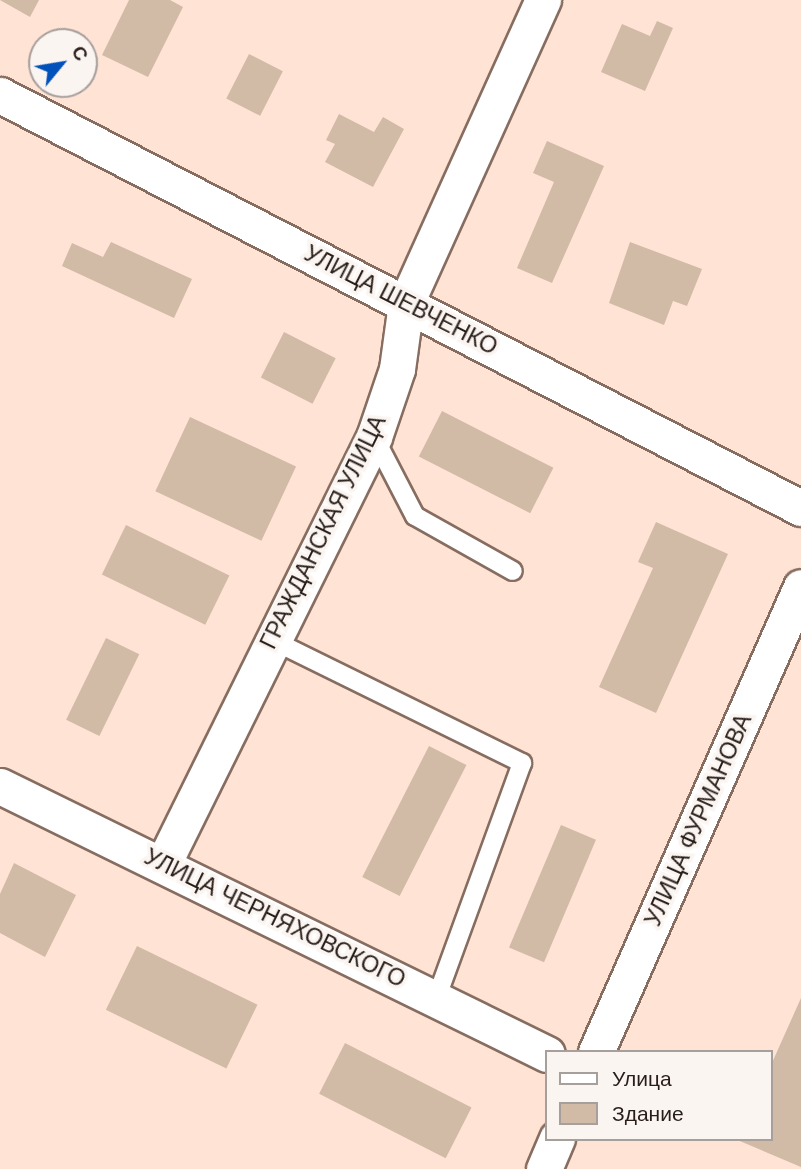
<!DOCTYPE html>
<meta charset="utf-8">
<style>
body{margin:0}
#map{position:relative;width:801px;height:1169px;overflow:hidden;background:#ffe3d4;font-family:Arial,sans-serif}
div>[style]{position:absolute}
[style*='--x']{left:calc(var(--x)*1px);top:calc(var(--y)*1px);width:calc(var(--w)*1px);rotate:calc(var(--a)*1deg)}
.building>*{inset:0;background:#d1bba7;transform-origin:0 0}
.roads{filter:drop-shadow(2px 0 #866d60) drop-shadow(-2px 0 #866d60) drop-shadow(0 2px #866d60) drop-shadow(0 -2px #866d60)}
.service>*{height:18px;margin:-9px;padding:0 9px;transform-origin:9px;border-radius:9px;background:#fff}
.minor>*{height:35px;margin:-17.5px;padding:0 17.5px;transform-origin:17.5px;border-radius:17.5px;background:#fff}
span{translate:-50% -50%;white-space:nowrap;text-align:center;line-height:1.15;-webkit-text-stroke:7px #fbf5f2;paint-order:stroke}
.street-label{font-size:23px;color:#281e19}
.legend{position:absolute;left:545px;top:1050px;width:228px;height:91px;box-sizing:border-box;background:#fbf5f2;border:2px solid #a79f9b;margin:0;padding:9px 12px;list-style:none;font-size:21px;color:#281e19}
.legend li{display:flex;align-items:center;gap:14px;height:35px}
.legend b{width:35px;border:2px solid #a79f9b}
.north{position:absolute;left:28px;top:28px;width:70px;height:70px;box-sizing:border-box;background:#fbf5f2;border:2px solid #a79f9b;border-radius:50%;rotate:60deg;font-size:19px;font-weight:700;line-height:28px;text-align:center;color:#281e19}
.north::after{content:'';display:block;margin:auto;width:24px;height:32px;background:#0051ba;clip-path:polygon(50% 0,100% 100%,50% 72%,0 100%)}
</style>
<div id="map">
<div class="building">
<div style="clip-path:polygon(0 0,39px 0,30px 17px)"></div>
<div style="clip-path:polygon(129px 0,170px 0,183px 7px,148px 77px,102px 55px)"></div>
<div style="clip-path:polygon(657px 21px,673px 28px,645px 91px,601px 72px,622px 24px,650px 36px)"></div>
<div style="left:249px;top:54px;width:38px;height:50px;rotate:27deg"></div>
<div style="clip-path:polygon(339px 114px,374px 132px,383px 117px,404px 129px,373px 187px,325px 162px,335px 144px,326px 140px)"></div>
<div style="clip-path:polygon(547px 141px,604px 166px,552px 283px,517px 268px,554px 182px,533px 173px)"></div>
<div style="clip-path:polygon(111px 242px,192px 279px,174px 318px,62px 266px,72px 243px,103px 257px)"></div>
<div style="clip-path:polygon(630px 242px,702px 269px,687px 306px,673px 301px,664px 325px,609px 303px)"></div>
<div style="left:284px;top:332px;width:58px;height:51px;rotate:27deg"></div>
<div style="left:442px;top:411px;width:125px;height:51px;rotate:27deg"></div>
<div style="left:190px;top:417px;width:117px;height:82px;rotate:25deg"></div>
<div style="clip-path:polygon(656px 522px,728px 554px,656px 713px,599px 687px,653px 568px,638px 562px)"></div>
<div style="left:126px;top:525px;width:115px;height:55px;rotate:26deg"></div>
<div style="left:106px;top:638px;width:37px;height:91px;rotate:26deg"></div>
<div style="left:429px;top:746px;width:42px;height:147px;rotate:27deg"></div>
<div style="left:561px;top:825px;width:38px;height:133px;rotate:23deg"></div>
<div style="clip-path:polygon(14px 863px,76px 895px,45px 957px,0 933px,0 894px)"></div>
<div style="left:137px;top:946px;width:134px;height:71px;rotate:26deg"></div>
<div style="clip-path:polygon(801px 998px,801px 1167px,735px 1139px,771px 1139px,771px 1065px)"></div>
<div style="left:345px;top:1043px;width:142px;height:57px;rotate:27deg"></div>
</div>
<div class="roads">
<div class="service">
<div style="--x:374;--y:437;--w:89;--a:62.6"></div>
<div style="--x:415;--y:516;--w:112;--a:29.3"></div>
<div style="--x:270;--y:639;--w:281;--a:26.2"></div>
<div style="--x:522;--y:763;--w:248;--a:110"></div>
</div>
<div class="minor">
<div style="--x:0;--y:95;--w:901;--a:27.28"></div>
<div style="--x:0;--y:786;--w:609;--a:26.1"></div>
<div style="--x:163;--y:864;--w:476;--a:-63.7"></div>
<div style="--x:374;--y:437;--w:72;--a:-71.3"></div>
<div style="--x:397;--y:369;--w:67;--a:-82.2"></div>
<div style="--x:406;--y:303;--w:333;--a:-65.7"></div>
<div style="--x:596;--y:1052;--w:508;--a:-66.21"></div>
<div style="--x:544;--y:1169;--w:33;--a:-67"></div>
</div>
</div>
<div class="street-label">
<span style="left:401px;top:300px;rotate:27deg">УЛИЦА ШЕВЧЕНКО</span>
<span style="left:323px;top:532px;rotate:-64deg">ГРАЖДАНСКАЯ УЛИЦА</span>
<span style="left:698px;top:820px;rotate:-66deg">УЛИЦА ФУРМАНОВА</span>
<span style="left:275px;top:918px;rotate:26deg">УЛИЦА ЧЕРНЯХОВСКОГО</span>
</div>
<ul class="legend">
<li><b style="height:9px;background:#fff"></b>Улица</li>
<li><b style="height:19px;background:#d1bba7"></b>Здание</li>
</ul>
<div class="north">С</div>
</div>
